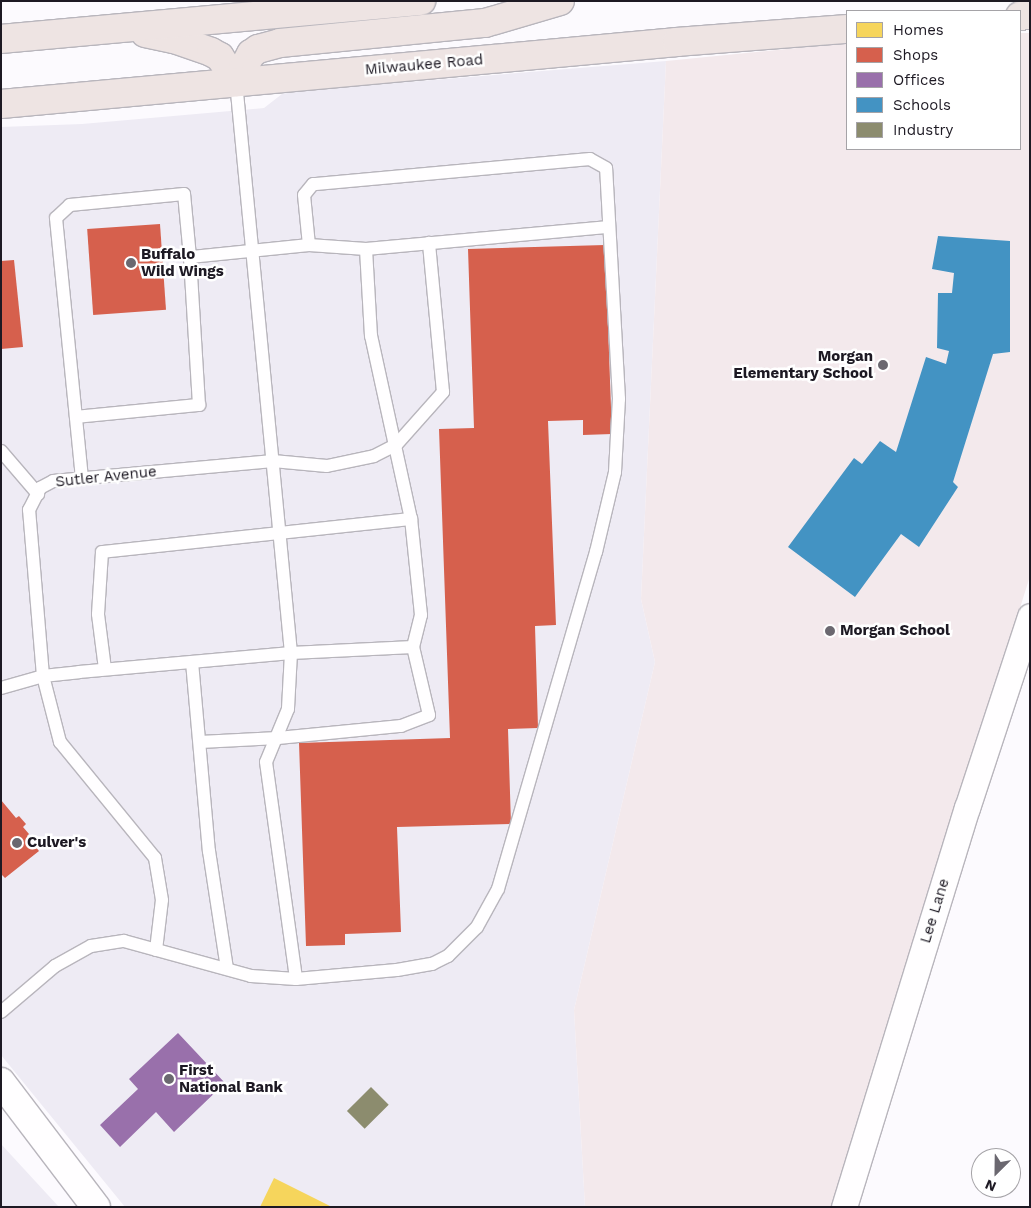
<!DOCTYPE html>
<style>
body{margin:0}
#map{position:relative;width:1031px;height:1208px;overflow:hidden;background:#fcfafe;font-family:"Work Sans",sans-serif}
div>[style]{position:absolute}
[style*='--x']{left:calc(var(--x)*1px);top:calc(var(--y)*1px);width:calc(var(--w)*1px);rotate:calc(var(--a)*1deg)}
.built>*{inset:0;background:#eeebf4}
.education>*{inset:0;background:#f3e9ec}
.homes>*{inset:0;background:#f6d55c}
.shops>*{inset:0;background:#d6604d;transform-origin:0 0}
.offices>*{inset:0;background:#9970ab}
.schools>*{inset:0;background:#4393c3}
.industry>*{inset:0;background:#8c8c6e;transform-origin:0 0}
.roads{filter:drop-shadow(1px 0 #b8b5bc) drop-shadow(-1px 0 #b8b5bc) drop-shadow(0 1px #b8b5bc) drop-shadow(0 -1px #b8b5bc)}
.service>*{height:12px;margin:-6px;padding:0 6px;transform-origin:6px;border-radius:6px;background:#fffeff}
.minor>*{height:25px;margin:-12.5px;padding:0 12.5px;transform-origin:12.5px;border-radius:12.5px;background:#fffeff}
.tertiary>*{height:28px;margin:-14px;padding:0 14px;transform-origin:14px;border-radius:14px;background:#fffeff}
.primary>*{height:28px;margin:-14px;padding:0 14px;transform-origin:14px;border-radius:14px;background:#eee4e3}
.dots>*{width:14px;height:14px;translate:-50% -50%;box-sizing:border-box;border:2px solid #fff;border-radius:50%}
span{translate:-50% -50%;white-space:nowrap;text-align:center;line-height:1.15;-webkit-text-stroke:5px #fff;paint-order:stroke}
.street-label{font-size:15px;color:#1d1923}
.poi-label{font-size:15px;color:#1d1923;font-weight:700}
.left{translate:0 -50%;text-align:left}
.right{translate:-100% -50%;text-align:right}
.frame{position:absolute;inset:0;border:2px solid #1d1923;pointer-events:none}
.legend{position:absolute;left:846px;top:10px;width:175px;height:140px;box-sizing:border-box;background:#fff;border:1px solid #a5a3a7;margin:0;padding:6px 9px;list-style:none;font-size:15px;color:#1d1923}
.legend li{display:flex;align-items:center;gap:10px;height:25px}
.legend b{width:25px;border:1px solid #a5a3a7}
.north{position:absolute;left:971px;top:1148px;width:50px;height:50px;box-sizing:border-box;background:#fff;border:1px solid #a5a3a7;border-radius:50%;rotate:203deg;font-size:14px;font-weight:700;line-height:20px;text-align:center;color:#1d1923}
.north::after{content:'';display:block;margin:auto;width:18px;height:22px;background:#6b6870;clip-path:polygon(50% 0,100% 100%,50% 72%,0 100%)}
</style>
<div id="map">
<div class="built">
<div style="clip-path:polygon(666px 61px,641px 599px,655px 662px,574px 1010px,585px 1207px,125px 1207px,1px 1055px,1px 127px,82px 124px,264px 108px,282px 94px,297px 91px)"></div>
<div style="clip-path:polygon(1px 1144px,59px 1207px,1px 1207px)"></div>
</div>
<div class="education">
<div style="clip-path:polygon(1020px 33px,1030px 33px,1030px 576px,833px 1207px,585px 1207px,574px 1010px,655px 662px,641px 599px,666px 61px,847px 43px,847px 149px,1020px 149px)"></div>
</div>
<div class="homes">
<div style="clip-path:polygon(274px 1178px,332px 1207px,260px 1207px)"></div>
</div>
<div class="shops">
<div style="left:160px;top:224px;width:86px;height:73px;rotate:86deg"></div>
<div style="clip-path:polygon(605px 245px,612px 434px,583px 435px,583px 420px,548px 421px,556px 625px,535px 626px,538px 728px,508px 729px,511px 824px,397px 827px,401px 932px,345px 934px,345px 945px,306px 946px,299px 743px,450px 738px,439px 429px,474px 428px,468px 249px)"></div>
<div style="clip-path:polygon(14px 260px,23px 347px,1px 349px,1px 261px)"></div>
<div style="clip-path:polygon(1px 800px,16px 818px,19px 816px,26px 824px,23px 827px,29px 834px,27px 836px,39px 851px,5px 878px,1px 874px)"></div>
</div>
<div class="offices">
<div style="clip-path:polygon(178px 1033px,225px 1083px,174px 1132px,156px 1112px,120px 1147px,100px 1125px,138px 1089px,129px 1079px)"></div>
</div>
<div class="schools">
<div style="clip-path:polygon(938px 236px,1010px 241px,1010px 352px,993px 354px,953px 482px,958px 487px,919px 547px,901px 534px,855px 597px,788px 547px,854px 458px,862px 464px,880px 441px,896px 452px,926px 357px,946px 364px,949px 351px,937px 348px,938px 293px,952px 293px,954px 273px,932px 269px)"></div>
</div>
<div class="industry">
<div style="left:371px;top:1087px;width:25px;height:34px;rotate:45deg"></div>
</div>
<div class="roads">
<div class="service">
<div style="--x:236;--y:82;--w:574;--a:84.5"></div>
<div style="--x:291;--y:653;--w:56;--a:93.1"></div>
<div style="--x:288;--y:709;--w:57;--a:112.5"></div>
<div style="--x:266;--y:762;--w:219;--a:82.1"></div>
<div style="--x:309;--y:245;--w:57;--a:4"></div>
<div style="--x:366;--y:249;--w:244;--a:-5.2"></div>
<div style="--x:76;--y:417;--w:124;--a:-5.6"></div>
<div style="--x:199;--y:405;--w:148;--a:-93.5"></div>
<div style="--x:1;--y:451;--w:57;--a:49.3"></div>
<div style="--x:192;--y:662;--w:190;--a:84.9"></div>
<div style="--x:209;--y:851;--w:119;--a:81.3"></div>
<div style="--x:105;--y:669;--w:55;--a:-97.3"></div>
<div style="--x:98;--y:614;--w:62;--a:-86.3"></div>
<div style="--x:102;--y:552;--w:311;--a:-6.1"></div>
<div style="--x:1;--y:688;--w:44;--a:-15.9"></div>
<div style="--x:43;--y:676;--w:36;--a:-6"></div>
<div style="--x:79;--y:672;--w:213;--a:-5.1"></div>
<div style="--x:291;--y:653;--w:122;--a:-2.8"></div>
<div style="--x:200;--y:742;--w:78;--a:-2.9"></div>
<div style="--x:278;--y:738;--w:124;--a:-5.6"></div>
<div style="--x:401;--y:726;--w:30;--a:-21"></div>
<div style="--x:429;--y:715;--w:70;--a:-103.2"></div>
<div style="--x:413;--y:647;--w:33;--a:-76"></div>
<div style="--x:421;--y:615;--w:97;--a:-95.9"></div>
<div style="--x:411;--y:519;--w:187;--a:-102.3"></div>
<div style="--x:371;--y:336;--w:87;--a:-93.3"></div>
<div style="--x:156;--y:950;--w:50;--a:-83.2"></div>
<div style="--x:162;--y:900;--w:43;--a:-99.5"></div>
<div style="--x:155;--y:858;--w:150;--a:-129.3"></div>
<div style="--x:60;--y:742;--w:68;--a:-104.4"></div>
<div style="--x:43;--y:676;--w:167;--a:-94.8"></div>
<div style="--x:29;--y:510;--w:25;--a:-63"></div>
<div style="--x:40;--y:488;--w:15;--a:-28"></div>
<div style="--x:53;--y:481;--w:221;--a:-5.2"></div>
<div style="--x:273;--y:461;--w:54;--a:5.3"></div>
<div style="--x:327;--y:466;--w:48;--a:-12"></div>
<div style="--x:374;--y:456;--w:25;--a:-27"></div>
<div style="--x:396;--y:445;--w:71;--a:-48.4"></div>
<div style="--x:443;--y:392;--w:150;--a:-95.4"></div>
<div style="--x:1;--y:1012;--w:71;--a:-40.4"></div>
<div style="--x:55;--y:966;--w:41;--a:-29.1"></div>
<div style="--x:91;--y:946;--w:33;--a:-9"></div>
<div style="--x:124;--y:941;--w:132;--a:15.4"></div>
<div style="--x:251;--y:976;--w:45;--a:3.8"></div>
<div style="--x:296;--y:979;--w:101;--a:-5.1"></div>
<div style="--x:397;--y:970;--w:36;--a:-10"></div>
<div style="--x:432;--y:964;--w:18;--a:-27"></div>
<div style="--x:448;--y:956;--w:41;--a:-45"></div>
<div style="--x:477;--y:927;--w:43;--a:-61.1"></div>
<div style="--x:498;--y:889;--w:351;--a:-73.8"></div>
<div style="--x:596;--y:552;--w:82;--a:-76.6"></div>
<div style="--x:615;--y:472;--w:73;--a:-86.9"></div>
<div style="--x:619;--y:399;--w:231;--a:-93.2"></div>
<div style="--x:606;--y:168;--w:18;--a:-151"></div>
<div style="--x:590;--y:159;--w:278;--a:174.8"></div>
<div style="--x:313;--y:184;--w:14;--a:129"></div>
<div style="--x:304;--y:195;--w:50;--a:84.3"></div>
<div style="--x:309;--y:245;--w:120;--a:174.2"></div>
<div style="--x:190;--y:257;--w:63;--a:-95.4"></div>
<div style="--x:184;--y:194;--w:115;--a:174.5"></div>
<div style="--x:70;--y:205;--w:19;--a:137"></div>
<div style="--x:56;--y:218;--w:261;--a:84.3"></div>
</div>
<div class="minor">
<div style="--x:844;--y:1207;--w:418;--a:-72.9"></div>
<div style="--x:967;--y:808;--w:202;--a:-71.8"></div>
</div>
<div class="tertiary">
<div style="--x:1;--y:1082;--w:157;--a:52.8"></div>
</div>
<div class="primary">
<div style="--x:1020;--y:16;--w:10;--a:-6"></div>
<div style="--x:145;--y:33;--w:30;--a:12"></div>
<div style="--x:174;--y:39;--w:39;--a:19"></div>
<div style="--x:211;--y:52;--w:10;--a:29"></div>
<div style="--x:220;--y:57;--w:30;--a:57"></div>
<div style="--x:1;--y:39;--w:422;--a:-5.2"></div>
<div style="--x:236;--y:82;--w:32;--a:-62"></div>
<div style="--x:251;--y:54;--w:9;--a:-36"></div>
<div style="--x:258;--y:49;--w:23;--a:-15"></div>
<div style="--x:280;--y:43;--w:206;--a:-5.6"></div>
<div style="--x:485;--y:23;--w:78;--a:-16.3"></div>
<div style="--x:1;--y:104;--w:679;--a:-5.24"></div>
<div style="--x:677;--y:42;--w:170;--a:-4.4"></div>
</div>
</div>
<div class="dots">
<div style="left:131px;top:263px;background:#6b6870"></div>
<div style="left:883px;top:365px;background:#6b6870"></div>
<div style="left:830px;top:631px;background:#6b6870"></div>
<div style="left:17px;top:843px;background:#6b6870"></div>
<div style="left:169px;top:1079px;background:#6b6870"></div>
</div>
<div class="street-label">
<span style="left:424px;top:65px;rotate:-5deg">Milwaukee Road</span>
<span style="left:106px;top:477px;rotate:-6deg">Sutler Avenue</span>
<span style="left:935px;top:911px;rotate:-73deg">Lee Lane</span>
</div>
<div class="poi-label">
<span class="left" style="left:141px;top:263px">Buffalo<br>Wild Wings</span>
<span class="right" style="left:873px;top:365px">Morgan<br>Elementary School</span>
<span class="left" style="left:840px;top:631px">Morgan School</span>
<span class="left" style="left:27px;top:843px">Culver's</span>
<span class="left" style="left:179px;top:1079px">First<br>National Bank</span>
</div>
<div class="frame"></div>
<ul class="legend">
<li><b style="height:14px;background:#f6d55c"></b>Homes</li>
<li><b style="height:14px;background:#d6604d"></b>Shops</li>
<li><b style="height:14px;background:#9970ab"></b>Offices</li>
<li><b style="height:14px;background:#4393c3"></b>Schools</li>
<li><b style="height:14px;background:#8c8c6e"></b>Industry</li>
</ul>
<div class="north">N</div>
</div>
